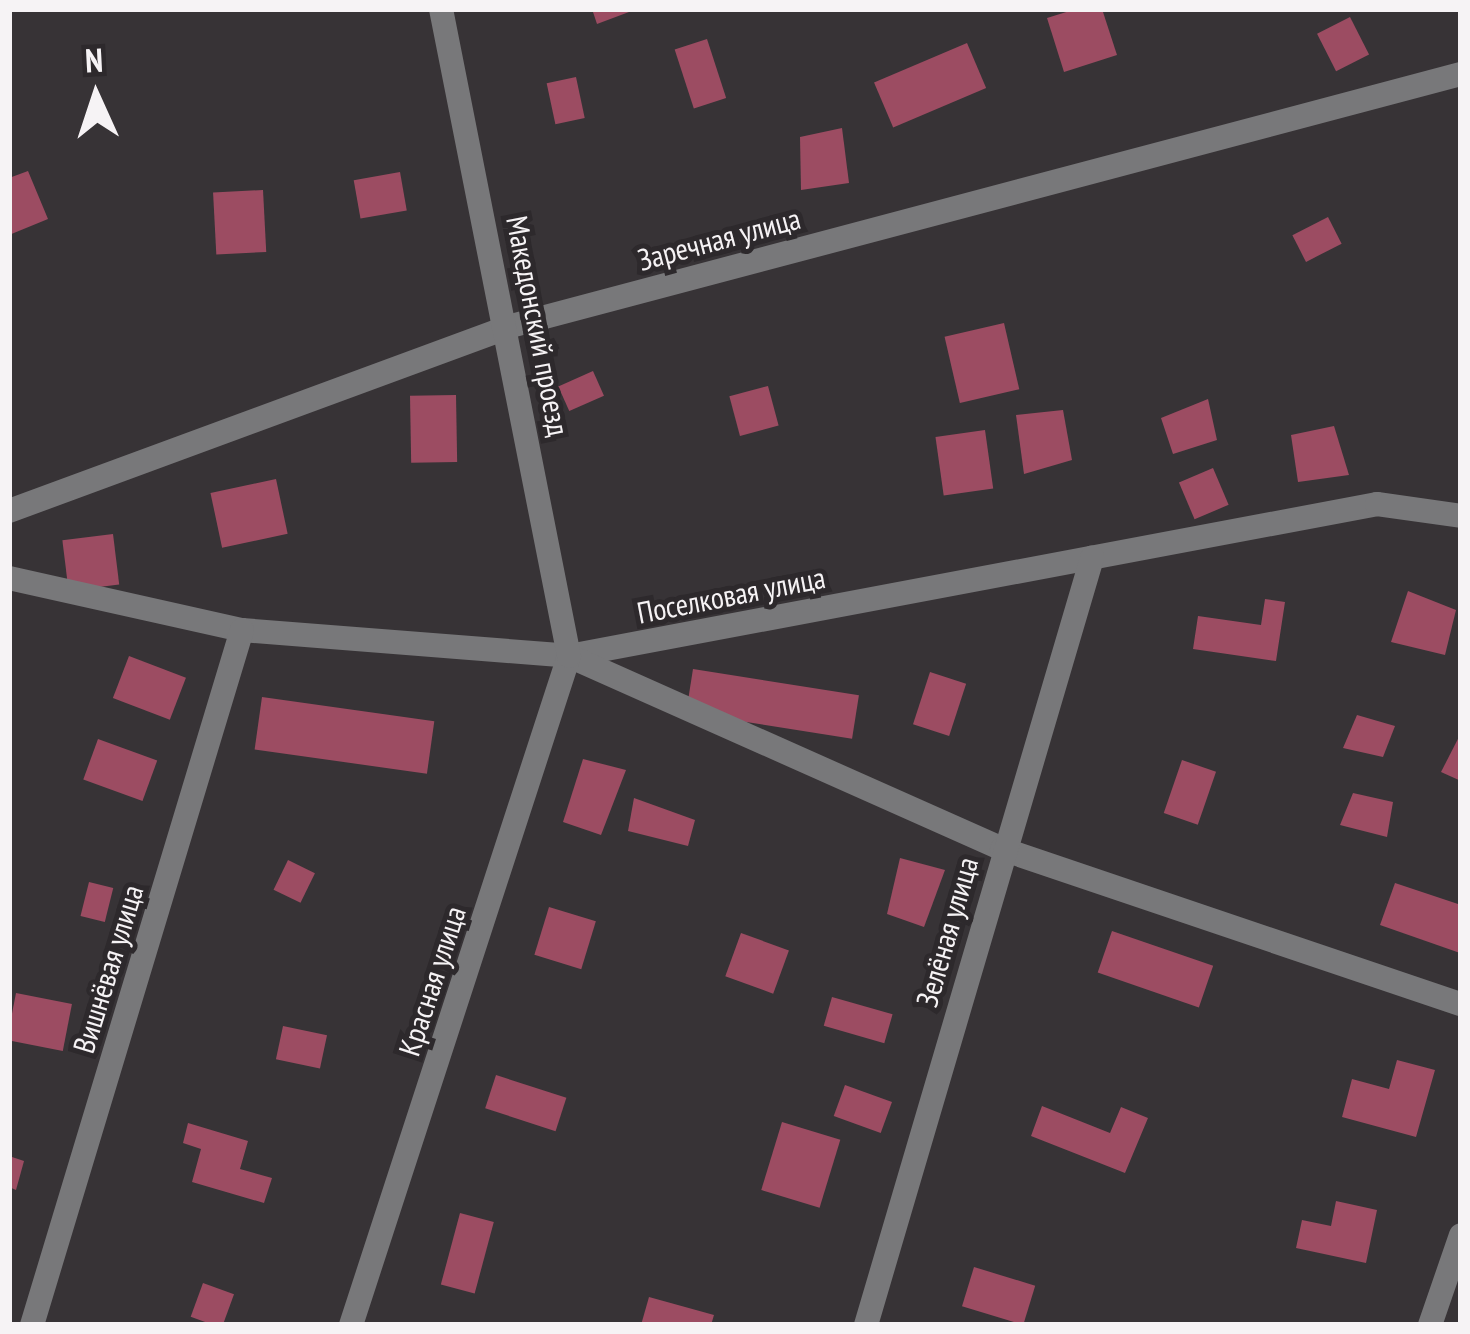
<!DOCTYPE html>
<meta charset="utf-8">
<style>
body{margin:0}
#map{position:relative;width:1470px;height:1334px;overflow:hidden;background:#373336;font-family:"PT Sans Narrow",sans-serif}
div>[style]{position:absolute}
[style*='--x']{left:calc(var(--x)*1px);top:calc(var(--y)*1px);width:calc(var(--w)*1px);rotate:calc(var(--a)*1deg)}
.building>*{inset:0;background:#9c4c62;transform-origin:0 0}
.street>*{height:24px;margin:-12px;padding:0 12px;transform-origin:12px;border-radius:12px;background:#78787a}
span{translate:-50% -50%;white-space:nowrap;text-align:center;line-height:1.15;-webkit-text-stroke:10px #2d292c;paint-order:stroke}
.street-label{font-size:30px;color:#f6f3f5}
.frame{position:absolute;inset:0;border:12px solid #f6f3f5;pointer-events:none}
.north{position:absolute;left:36px;top:36px;width:120px;height:120px;-webkit-text-stroke:9px #2d292c;paint-order:stroke;rotate:357deg;font-size:33px;font-weight:700;line-height:48px;text-align:center;color:#f6f3f5}
.north::after{content:'';display:block;margin:auto;width:42px;height:54px;background:#f6f3f5;clip-path:polygon(50% 0,100% 100%,50% 72%,0 100%)}
</style>
<div id="map">
<div class="building">
<div style="clip-path:polygon(592px 9px,637px 9px,597px 24px)"></div>
<div style="clip-path:polygon(1076px 9px,1102px 9px,1117px 55px,1064px 72px,1047px 18px)"></div>
<div style="left:1350px;top:17px;width:42px;height:37px;rotate:63deg"></div>
<div style="left:707px;top:39px;width:62px;height:34px;rotate:72deg"></div>
<div style="left:967px;top:43px;width:49px;height:101px;rotate:67deg"></div>
<div style="left:576px;top:77px;width:42px;height:30px;rotate:78deg"></div>
<div style="clip-path:polygon(842px 128px,849px 183px,801px 190px,800px 137px)"></div>
<div style="clip-path:polygon(28px 171px,48px 219px,9px 235px,9px 178px)"></div>
<div style="left:400px;top:172px;width:39px;height:47px;rotate:80deg"></div>
<div style="left:263px;top:190px;width:62px;height:50px;rotate:87deg"></div>
<div style="left:1328px;top:217px;width:30px;height:40px;rotate:63deg"></div>
<div style="left:1004px;top:323px;width:68px;height:61px;rotate:77deg"></div>
<div style="left:593px;top:371px;width:27px;height:38px;rotate:66deg"></div>
<div style="left:768px;top:386px;width:41px;height:40px;rotate:75deg"></div>
<div style="left:456px;top:395px;width:67px;height:46px;rotate:89deg"></div>
<div style="clip-path:polygon(1208px 399px,1217px 440px,1173px 454px,1161px 418px)"></div>
<div style="clip-path:polygon(1063px 410px,1072px 460px,1024px 474px,1016px 415px)"></div>
<div style="clip-path:polygon(1334px 426px,1349px 475px,1298px 482px,1291px 435px)"></div>
<div style="left:985px;top:430px;width:59px;height:50px;rotate:82deg"></div>
<div style="left:1213px;top:468px;width:40px;height:37px;rotate:67deg"></div>
<div style="left:276px;top:479px;width:56px;height:67px;rotate:78deg"></div>
<div style="left:113px;top:534px;width:51px;height:51px;rotate:83deg"></div>
<div style="clip-path:polygon(1408px 591px,1456px 610px,1445px 655px,1391px 642px)"></div>
<div style="clip-path:polygon(1265px 599px,1285px 602px,1276px 661px,1193px 649px,1198px 616px,1261px 625px)"></div>
<div style="left:129px;top:656px;width:61px;height:45px;rotate:21deg"></div>
<div style="left:693px;top:669px;width:168px;height:44px;rotate:9deg"></div>
<div style="left:930px;top:672px;width:38px;height:55px;rotate:18deg"></div>
<div style="left:262px;top:697px;width:174px;height:53px;rotate:8deg"></div>
<div style="clip-path:polygon(1357px 715px,1395px 726px,1383px 757px,1343px 748px)"></div>
<div style="clip-path:polygon(1461px 733px,1461px 781px,1441px 772px)"></div>
<div style="left:98px;top:739px;width:63px;height:43px;rotate:20deg"></div>
<div style="clip-path:polygon(583px 759px,626px 770px,601px 835px,563px 822px)"></div>
<div style="left:1182px;top:760px;width:36px;height:56px;rotate:19deg"></div>
<div style="clip-path:polygon(1353px 793px,1393px 802px,1387px 837px,1340px 825px)"></div>
<div style="clip-path:polygon(634px 798px,695px 820px,688px 846px,628px 831px)"></div>
<div style="clip-path:polygon(900px 858px,945px 870px,924px 927px,887px 914px)"></div>
<div style="left:288px;top:860px;width:30px;height:33px;rotate:26deg"></div>
<div style="left:89px;top:882px;width:25px;height:35px;rotate:14deg"></div>
<div style="clip-path:polygon(1395px 883px,1461px 905px,1460px 953px,1380px 925px)"></div>
<div style="left:549px;top:907px;width:49px;height:50px;rotate:17deg"></div>
<div style="left:1112px;top:931px;width:107px;height:44px;rotate:19deg"></div>
<div style="left:741px;top:933px;width:51px;height:46px;rotate:20deg"></div>
<div style="left:16px;top:993px;width:57px;height:48px;rotate:11deg"></div>
<div style="left:832px;top:997px;width:63px;height:30px;rotate:16deg"></div>
<div style="left:283px;top:1026px;width:45px;height:34px;rotate:12deg"></div>
<div style="clip-path:polygon(1397px 1060px,1435px 1070px,1416px 1137px,1342px 1117px,1352px 1079px,1389px 1089px)"></div>
<div style="left:496px;top:1075px;width:74px;height:35px;rotate:18deg"></div>
<div style="left:845px;top:1085px;width:50px;height:33px;rotate:20deg"></div>
<div style="clip-path:polygon(1042px 1106px,1110px 1133px,1121px 1107px,1148px 1118px,1125px 1173px,1031px 1136px)"></div>
<div style="left:782px;top:1122px;width:61px;height:71px;rotate:17deg"></div>
<div style="clip-path:polygon(188px 1123px,248px 1141px,240px 1169px,272px 1178px,264px 1203px,192px 1182px,201px 1149px,183px 1143px)"></div>
<div style="clip-path:polygon(9px 1156px,24px 1161px,16px 1190px,9px 1187px)"></div>
<div style="clip-path:polygon(1336px 1201px,1377px 1210px,1366px 1263px,1296px 1248px,1302px 1220px,1331px 1226px)"></div>
<div style="left:460px;top:1213px;width:35px;height:74px;rotate:15deg"></div>
<div style="left:974px;top:1267px;width:64px;height:41px;rotate:17deg"></div>
<div style="left:203px;top:1283px;width:33px;height:36px;rotate:20deg"></div>
<div style="clip-path:polygon(649px 1297px,714px 1315px,711px 1325px,641px 1325px)"></div>
</div>
<div class="street">
<div style="--x:9;--y:511;--w:535;--a:-20.23"></div>
<div style="--x:511;--y:326;--w:983;--a:-14.86"></div>
<div style="--x:9;--y:578;--w:239;--a:12.6"></div>
<div style="--x:242;--y:630;--w:328;--a:4.5"></div>
<div style="--x:569;--y:656;--w:822;--a:-10.65"></div>
<div style="--x:1377;--y:504;--w:85;--a:8.1"></div>
<div style="--x:569;--y:656;--w:474;--a:24"></div>
<div style="--x:1002;--y:849;--w:484;--a:18.7"></div>
<div style="--x:32;--y:1325;--w:726;--a:-73.19"></div>
<div style="--x:351;--y:1325;--w:704;--a:-71.95"></div>
<div style="--x:569;--y:656;--w:660;--a:-101.19"></div>
<div style="--x:866;--y:1325;--w:800;--a:-73.58"></div>
<div style="--x:1430;--y:1325;--w:95;--a:-71"></div>
</div>
<div class="street-label">
<span style="left:719px;top:239px;rotate:-15deg">Заречная улица</span>
<span style="left:538px;top:326px;rotate:79deg">Македонский проезд</span>
<span style="left:731px;top:595px;rotate:-11deg">Поселковая улица</span>
<span style="left:947px;top:932px;rotate:-74deg">Зелёная улица</span>
<span style="left:108px;top:969px;rotate:-73deg">Вишнёвая улица</span>
<span style="left:432px;top:981px;rotate:-72deg">Красная улица</span>
</div>
<div class="frame"></div>
<div class="north">N</div>
</div>
